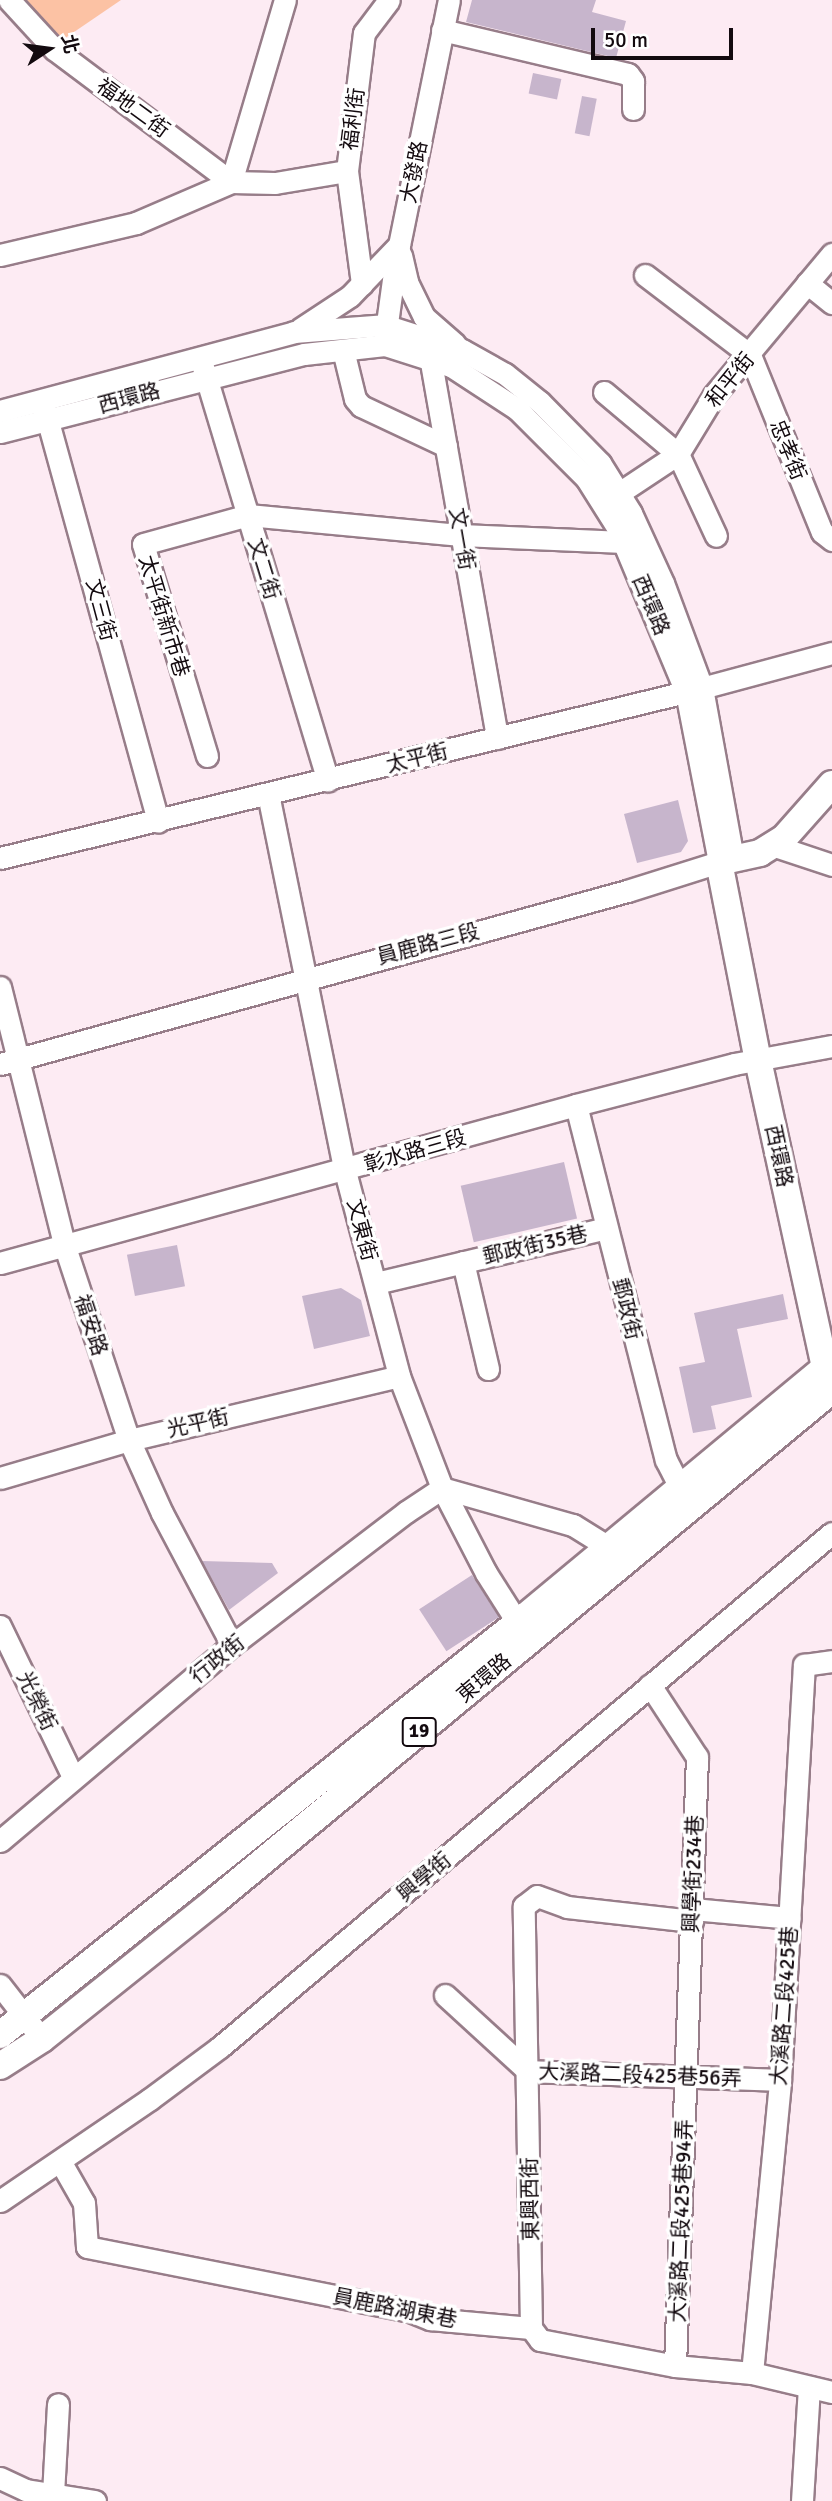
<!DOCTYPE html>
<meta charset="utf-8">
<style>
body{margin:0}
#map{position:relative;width:832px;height:2501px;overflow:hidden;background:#fdebf3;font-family:Signika,"Noto Sans TC",sans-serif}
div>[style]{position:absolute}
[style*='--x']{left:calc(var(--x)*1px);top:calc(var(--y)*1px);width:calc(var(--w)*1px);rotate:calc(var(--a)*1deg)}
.green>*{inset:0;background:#fcc2a4}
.building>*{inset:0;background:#c7b5cc;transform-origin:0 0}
.roads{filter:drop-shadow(2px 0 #977d89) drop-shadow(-2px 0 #977d89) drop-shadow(0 2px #977d89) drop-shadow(0 -2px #977d89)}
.minor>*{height:21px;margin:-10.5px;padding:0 10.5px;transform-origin:10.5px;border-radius:10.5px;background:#fff}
.major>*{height:26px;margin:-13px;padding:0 13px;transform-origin:13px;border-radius:13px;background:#fff}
span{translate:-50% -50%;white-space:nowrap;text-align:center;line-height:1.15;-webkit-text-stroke:7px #fff;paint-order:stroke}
.shield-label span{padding:2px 5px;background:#fff;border:2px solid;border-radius:5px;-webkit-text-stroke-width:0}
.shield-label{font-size:19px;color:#130a0f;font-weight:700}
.street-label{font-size:21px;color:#130a0f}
.north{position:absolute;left:14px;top:14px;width:70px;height:70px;-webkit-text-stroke:5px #fff;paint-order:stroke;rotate:77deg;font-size:19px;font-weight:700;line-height:28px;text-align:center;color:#130a0f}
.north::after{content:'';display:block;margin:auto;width:24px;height:32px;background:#130a0f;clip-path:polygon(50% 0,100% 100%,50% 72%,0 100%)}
.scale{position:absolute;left:591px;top:28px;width:142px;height:32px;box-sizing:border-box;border:4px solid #130a0f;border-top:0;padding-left:9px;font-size:21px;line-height:24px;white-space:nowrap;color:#130a0f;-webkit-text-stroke:5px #fff;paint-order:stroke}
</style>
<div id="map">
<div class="green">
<div style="clip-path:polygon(16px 0,121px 0,55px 45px)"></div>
</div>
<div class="building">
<div style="clip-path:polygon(472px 0,596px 0,592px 12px,626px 21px,616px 58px,466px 22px)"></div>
<div style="left:533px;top:73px;width:29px;height:21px;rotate:12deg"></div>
<div style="left:582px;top:96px;width:15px;height:38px;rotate:11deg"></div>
<div style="clip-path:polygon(678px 800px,688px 841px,681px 852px,637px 863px,624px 814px)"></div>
<div style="left:564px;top:1162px;width:58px;height:106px;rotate:77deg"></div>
<div style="left:177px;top:1245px;width:42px;height:51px;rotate:79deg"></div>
<div style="clip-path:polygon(341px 1288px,361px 1300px,370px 1336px,314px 1349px,302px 1296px)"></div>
<div style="clip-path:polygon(783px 1294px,788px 1319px,737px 1329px,752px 1397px,711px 1406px,716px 1429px,693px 1433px,679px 1367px,705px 1362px,694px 1313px)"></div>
<div style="clip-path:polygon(202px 1561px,272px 1563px,278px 1573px,229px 1610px)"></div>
<div style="left:472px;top:1575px;width:50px;height:63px;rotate:57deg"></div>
</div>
<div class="roads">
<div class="minor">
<div style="--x:9;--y:0;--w:67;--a:47.4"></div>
<div style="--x:54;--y:49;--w:221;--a:36.9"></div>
<div style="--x:231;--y:182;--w:190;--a:-73.5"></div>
<div style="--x:442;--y:30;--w:191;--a:13.3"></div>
<div style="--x:628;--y:74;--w:9;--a:54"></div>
<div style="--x:633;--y:81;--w:28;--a:90"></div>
<div style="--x:347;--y:171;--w:114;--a:82.4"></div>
<div style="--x:0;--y:255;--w:140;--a:-13.2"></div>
<div style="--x:136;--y:223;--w:103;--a:-23.3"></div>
<div style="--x:231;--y:182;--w:44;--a:1.3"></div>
<div style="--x:275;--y:183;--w:73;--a:-9.5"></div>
<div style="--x:347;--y:171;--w:139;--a:-83"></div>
<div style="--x:364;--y:33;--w:41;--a:-52.9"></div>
<div style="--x:401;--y:255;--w:28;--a:77"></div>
<div style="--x:407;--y:282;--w:39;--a:64"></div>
<div style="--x:424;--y:317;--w:41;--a:41.1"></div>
<div style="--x:645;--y:275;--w:132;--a:37.3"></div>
<div style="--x:750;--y:355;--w:191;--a:67.9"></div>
<div style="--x:822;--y:532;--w:13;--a:39"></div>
<div style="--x:807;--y:283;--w:32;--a:39"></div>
<div style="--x:300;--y:329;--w:60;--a:-33.4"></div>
<div style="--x:350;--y:296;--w:71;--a:-46.1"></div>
<div style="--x:385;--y:338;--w:74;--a:-82.2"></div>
<div style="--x:395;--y:265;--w:270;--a:-78.5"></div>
<div style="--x:343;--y:350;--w:50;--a:76.2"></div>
<div style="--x:355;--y:399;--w:9;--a:49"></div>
<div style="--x:361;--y:406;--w:94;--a:25.2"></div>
<div style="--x:429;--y:351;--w:393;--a:80"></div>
<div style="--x:203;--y:367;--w:432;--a:73.2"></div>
<div style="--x:604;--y:392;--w:97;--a:40"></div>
<div style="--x:678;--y:454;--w:90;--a:65.1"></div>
<div style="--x:44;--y:407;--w:430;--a:74.6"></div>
<div style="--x:0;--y:411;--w:304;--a:-15"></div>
<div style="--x:294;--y:332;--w:90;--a:-4.4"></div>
<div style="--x:384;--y:325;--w:82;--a:17.8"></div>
<div style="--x:462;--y:350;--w:49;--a:29.2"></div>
<div style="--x:505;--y:374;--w:45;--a:38.7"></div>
<div style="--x:540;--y:402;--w:86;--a:45.5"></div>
<div style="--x:600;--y:463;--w:59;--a:58.2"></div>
<div style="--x:631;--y:513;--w:77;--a:65.4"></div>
<div style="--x:663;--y:583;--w:112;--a:69.6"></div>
<div style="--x:702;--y:688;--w:174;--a:79.7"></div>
<div style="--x:0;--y:432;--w:314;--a:-14.4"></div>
<div style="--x:304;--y:354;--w:81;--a:-6.3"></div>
<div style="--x:385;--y:345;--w:69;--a:17.7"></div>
<div style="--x:451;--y:366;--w:79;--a:33.1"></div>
<div style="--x:517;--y:409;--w:98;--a:45"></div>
<div style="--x:586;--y:478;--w:58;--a:57.7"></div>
<div style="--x:617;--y:527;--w:179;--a:67.3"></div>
<div style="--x:686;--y:692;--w:173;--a:79"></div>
<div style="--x:719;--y:862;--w:96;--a:162.5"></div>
<div style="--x:627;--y:891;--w:650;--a:164.57"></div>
<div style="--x:619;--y:493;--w:71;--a:-33.5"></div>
<div style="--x:678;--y:454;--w:69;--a:-58.6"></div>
<div style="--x:714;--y:395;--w:184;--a:-50.1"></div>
<div style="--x:207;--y:756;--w:221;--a:-106.8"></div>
<div style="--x:143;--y:544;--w:109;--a:-15.4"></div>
<div style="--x:248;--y:515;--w:214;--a:5.4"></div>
<div style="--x:461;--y:535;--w:163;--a:2.5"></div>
<div style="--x:268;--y:794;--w:385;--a:78.5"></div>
<div style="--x:345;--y:1171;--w:212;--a:75.2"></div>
<div style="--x:399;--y:1376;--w:120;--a:69"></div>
<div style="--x:442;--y:1488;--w:96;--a:62.6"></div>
<div style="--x:486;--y:1573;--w:75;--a:57.6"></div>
<div style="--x:772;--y:845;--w:63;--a:18.4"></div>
<div style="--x:0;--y:858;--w:722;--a:-13.61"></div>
<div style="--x:702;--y:688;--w:135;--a:-15.1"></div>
<div style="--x:0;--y:987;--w:268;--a:76"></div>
<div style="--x:65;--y:1247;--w:203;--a:71.7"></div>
<div style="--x:129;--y:1440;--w:80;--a:65.7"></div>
<div style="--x:162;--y:1513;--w:149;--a:62.1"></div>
<div style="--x:576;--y:1105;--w:366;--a:75.8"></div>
<div style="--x:666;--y:1460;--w:44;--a:62.9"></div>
<div style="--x:463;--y:1262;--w:110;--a:76.8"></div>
<div style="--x:0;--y:1263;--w:597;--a:-15.34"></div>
<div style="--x:576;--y:1105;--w:163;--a:-14.5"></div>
<div style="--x:734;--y:1064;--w:100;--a:-10.4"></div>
<div style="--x:376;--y:1283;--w:237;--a:-13.4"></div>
<div style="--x:0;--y:1478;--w:134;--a:-16.4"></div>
<div style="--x:129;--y:1440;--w:277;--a:-13.3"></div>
<div style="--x:0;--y:1626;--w:168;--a:64.2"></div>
<div style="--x:650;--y:1685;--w:86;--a:56.9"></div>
<div style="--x:697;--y:1757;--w:609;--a:92.07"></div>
<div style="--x:0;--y:1841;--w:304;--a:-40.2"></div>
<div style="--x:232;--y:1645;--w:219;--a:-37.4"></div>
<div style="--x:406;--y:1512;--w:43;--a:-33.7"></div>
<div style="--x:442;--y:1488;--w:136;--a:15.8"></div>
<div style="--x:573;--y:1525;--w:44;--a:31.9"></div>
<div style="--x:692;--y:1909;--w:98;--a:5.2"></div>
<div style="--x:0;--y:1985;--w:68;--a:52.1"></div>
<div style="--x:445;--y:1995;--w:113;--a:42.5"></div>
<div style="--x:528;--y:2071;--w:252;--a:2"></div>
<div style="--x:60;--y:2161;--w:48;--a:60.3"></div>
<div style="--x:84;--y:2203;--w:44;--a:86.1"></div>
<div style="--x:87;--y:2247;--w:329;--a:11.2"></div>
<div style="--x:410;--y:2311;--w:22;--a:22"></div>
<div style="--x:430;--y:2319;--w:101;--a:5.1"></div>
<div style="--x:531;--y:2328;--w:15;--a:53"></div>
<div style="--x:540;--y:2340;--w:137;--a:10.9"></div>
<div style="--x:675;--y:2366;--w:77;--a:5.2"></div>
<div style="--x:752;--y:2373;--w:82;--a:13.4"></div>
<div style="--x:0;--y:2201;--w:181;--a:-34.2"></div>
<div style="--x:150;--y:2099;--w:87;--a:-36.6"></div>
<div style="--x:220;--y:2047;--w:799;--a:-40.03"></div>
<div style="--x:531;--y:2328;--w:422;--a:-91"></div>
<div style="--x:524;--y:1906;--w:16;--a:-38"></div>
<div style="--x:537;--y:1896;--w:32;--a:20"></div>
<div style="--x:567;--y:1907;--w:126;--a:6.4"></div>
<div style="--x:752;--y:2373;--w:294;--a:-84.5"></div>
<div style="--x:780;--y:2080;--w:416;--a:-86.7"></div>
<div style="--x:804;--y:1665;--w:28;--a:-8"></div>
<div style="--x:0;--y:2478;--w:29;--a:25"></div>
<div style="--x:26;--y:2490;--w:70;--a:9.1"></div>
<div style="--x:53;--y:2494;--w:90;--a:-86.8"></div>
<div style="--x:802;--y:2501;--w:114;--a:-86.5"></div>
</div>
<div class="major">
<div style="--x:832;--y:784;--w:72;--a:131.6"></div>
<div style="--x:784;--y:838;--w:28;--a:148"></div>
<div style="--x:760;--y:853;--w:42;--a:167.6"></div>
<div style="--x:719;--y:862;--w:202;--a:78.9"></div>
<div style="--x:758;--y:1060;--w:315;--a:77.7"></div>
<div style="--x:825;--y:1368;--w:11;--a:49"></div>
<div style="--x:0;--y:2035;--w:674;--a:-38.55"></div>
<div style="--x:527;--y:1615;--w:396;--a:-39.7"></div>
<div style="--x:0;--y:2066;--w:50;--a:-32.7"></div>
<div style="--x:42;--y:2039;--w:223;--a:-38.6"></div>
<div style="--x:216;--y:1900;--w:800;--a:-39.62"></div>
</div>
</div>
<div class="shield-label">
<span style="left:419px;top:1732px">19</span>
</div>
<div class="street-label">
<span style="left:133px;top:108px;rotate:36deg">福地二街</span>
<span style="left:353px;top:119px;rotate:-83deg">福利街</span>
<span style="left:414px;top:172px;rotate:-79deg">大發路</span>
<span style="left:730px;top:380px;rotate:-51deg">和平街</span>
<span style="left:129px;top:398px;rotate:-15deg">西環路</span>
<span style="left:788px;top:450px;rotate:68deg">忠孝街</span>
<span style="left:462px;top:539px;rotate:80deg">文一街</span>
<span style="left:264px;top:569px;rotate:73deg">文二街</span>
<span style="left:651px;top:605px;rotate:67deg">西環路</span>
<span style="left:101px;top:610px;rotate:75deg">文三街</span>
<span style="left:164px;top:616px;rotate:73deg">太平街新市巷</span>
<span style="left:417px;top:758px;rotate:-14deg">太平街</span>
<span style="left:428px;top:944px;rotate:-15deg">員鹿路三段</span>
<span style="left:415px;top:1151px;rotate:-16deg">彰水路三段</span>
<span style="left:779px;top:1156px;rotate:78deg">西環路</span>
<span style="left:362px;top:1230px;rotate:75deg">文東街</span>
<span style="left:535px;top:1245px;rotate:-13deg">郵政街35巷</span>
<span style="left:627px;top:1309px;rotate:76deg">郵政街</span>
<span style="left:91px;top:1325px;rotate:72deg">福安路</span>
<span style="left:198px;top:1423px;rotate:-13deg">光平街</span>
<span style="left:217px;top:1659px;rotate:-39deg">行政街</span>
<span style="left:484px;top:1678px;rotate:-40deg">東環路</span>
<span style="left:37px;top:1701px;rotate:64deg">光榮街</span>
<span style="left:693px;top:1874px;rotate:-88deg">興學街234巷</span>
<span style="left:424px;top:1877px;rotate:-40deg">興學街</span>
<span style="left:784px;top:2006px;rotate:-86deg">大溪路二段425巷</span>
<span style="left:640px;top:2075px;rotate:2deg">大溪路二段425巷56弄</span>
<span style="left:530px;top:2199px;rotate:-91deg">東興西街</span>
<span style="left:681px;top:2221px;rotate:-88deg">大溪路二段425巷94弄</span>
<span style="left:395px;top:2308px;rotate:11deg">員鹿路湖東巷</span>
</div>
<div class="north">北</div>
<div class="scale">50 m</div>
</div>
